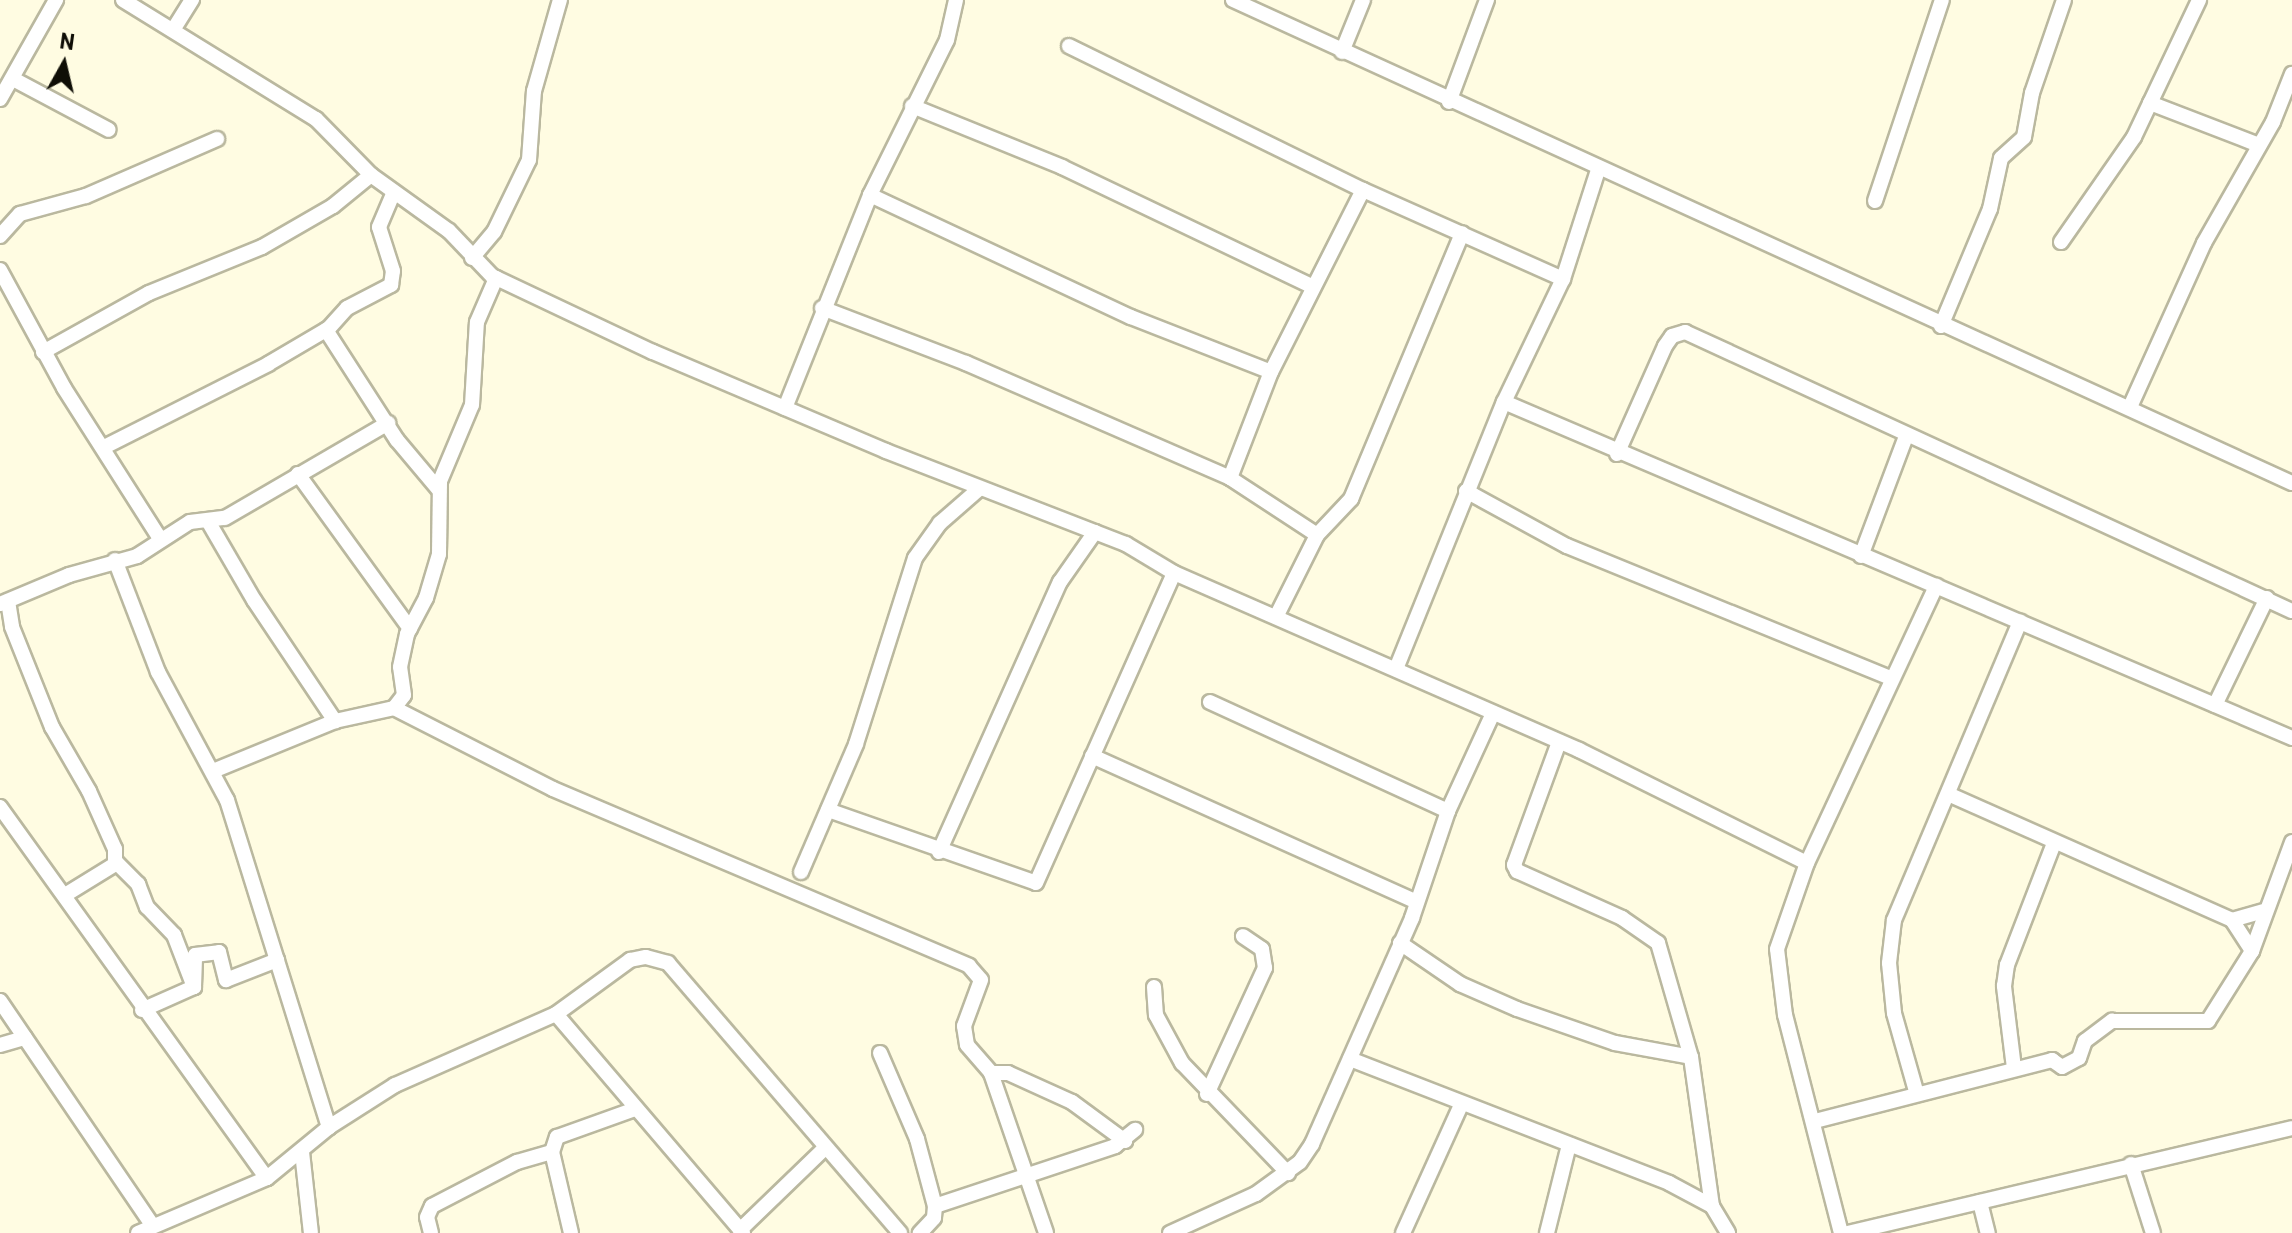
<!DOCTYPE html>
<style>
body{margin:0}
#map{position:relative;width:2292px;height:1233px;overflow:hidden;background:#fffce2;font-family:Barlow,sans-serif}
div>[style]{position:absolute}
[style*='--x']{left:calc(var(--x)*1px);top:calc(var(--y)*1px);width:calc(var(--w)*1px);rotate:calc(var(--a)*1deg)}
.roads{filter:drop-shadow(2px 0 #bab89f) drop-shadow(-2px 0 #bab89f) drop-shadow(0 2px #bab89f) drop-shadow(0 -2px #bab89f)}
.minor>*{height:14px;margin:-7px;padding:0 7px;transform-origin:7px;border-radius:7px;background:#fff}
span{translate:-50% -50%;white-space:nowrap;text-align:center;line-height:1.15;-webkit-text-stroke:6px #fffce2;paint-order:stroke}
.north{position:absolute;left:24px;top:24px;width:80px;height:80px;-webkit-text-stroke:6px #fffce2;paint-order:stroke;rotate:8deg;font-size:22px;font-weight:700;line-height:32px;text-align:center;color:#0f0e06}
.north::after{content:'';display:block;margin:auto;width:28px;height:36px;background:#0f0e06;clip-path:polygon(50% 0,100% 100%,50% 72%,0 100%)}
</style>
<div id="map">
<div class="roads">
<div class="minor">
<div style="--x:123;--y:0;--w:227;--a:31.7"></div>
<div style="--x:316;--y:119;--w:78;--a:45.5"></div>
<div style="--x:371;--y:175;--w:96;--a:35.7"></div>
<div style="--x:449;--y:231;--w:62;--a:46.3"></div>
<div style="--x:492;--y:276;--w:178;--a:25.3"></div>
<div style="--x:653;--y:352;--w:253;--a:23"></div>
<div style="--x:886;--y:451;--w:257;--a:21.2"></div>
<div style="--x:1126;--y:544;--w:56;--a:31.1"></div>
<div style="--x:1174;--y:573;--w:442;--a:23.6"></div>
<div style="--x:1579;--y:750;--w:254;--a:26.4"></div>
<div style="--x:1233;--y:0;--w:1164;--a:24.52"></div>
<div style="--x:173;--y:30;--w:36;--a:-58"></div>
<div style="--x:1069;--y:46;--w:327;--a:26.1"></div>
<div style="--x:1363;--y:190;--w:219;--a:24"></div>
<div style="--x:1342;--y:52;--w:56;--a:-68"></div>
<div style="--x:15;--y:80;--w:106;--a:28"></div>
<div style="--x:0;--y:99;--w:114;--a:-60.5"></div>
<div style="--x:1449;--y:102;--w:109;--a:-69.6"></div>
<div style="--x:2150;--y:103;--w:117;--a:21.1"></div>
<div style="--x:912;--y:106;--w:162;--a:22.1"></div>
<div style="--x:1062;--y:167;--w:276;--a:25.5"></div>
<div style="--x:870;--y:195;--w:288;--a:25.1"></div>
<div style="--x:1131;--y:317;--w:150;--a:21.4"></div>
<div style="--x:1875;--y:201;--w:212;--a:-71.6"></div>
<div style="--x:0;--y:236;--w:30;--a:-48"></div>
<div style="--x:20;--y:214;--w:68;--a:-15.3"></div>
<div style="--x:86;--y:196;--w:143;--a:-23.5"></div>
<div style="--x:2061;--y:242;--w:128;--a:-55.2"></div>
<div style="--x:2134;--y:137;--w:152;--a:-64.6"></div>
<div style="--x:472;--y:258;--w:34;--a:-50"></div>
<div style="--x:494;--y:232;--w:80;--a:-64.1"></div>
<div style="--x:529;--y:160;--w:69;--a:-85.9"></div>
<div style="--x:534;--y:91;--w:95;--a:-74.1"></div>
<div style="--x:0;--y:270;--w:134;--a:61.5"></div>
<div style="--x:64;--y:388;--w:177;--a:57.5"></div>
<div style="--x:822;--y:308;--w:154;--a:20.9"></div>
<div style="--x:966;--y:363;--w:288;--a:23.5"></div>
<div style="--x:1230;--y:478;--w:104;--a:33.2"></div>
<div style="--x:1941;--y:326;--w:127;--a:-67.3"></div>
<div style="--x:1990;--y:209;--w:52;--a:-77.8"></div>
<div style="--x:2001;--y:158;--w:31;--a:-42"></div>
<div style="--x:2024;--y:137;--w:45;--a:-79.7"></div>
<div style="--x:2032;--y:93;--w:98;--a:-71"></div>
<div style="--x:326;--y:330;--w:131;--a:57.2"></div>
<div style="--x:397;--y:440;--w:65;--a:50"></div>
<div style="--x:43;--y:352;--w:121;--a:-29.1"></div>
<div style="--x:149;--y:293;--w:122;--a:-22.2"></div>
<div style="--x:262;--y:247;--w:82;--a:-30"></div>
<div style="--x:333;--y:206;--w:49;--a:-39.2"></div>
<div style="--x:1504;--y:402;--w:857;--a:23.09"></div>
<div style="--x:2130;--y:407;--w:180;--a:-65.7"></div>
<div style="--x:2204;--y:243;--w:139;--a:-60.3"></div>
<div style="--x:2273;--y:122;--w:52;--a:-68.4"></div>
<div style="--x:785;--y:408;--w:229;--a:-68.2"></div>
<div style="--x:870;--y:195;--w:173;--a:-63.6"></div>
<div style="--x:947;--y:40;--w:41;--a:-77.3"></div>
<div style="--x:104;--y:447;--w:184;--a:-26.8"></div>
<div style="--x:268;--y:364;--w:71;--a:-30.5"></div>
<div style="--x:329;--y:328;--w:27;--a:-48"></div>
<div style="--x:347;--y:308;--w:50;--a:-27.6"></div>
<div style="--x:391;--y:285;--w:14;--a:-82"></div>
<div style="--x:393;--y:271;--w:46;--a:-107.7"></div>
<div style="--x:379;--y:227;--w:36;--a:-67"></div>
<div style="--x:1617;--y:454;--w:118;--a:-66"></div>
<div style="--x:1665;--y:346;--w:12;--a:-55"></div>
<div style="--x:1672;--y:336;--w:14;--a:-17"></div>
<div style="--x:1685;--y:332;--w:668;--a:24.69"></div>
<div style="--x:298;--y:474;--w:191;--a:54.1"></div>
<div style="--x:1230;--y:478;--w:114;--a:-68.9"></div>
<div style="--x:1271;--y:372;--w:204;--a:-63.2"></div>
<div style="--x:1466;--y:491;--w:115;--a:28.6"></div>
<div style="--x:1567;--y:546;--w:349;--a:22.2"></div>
<div style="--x:208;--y:521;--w:91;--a:59.8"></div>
<div style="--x:254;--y:600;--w:146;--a:56.2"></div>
<div style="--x:1861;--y:556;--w:128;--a:-69.4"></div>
<div style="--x:115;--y:560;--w:120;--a:69"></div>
<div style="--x:158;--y:672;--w:145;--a:61.7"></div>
<div style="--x:227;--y:800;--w:343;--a:72.7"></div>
<div style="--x:8;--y:601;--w:26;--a:81"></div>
<div style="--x:12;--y:627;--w:108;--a:68.2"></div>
<div style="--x:52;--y:727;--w:74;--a:60"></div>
<div style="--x:89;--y:791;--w:64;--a:65.9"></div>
<div style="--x:115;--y:849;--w:12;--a:90"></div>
<div style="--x:115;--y:861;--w:33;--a:45"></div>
<div style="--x:138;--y:884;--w:25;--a:69"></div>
<div style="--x:147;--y:907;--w:39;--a:46"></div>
<div style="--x:174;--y:935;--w:56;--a:69"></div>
<div style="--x:0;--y:604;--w:75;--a:-22.8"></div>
<div style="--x:69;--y:575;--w:71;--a:-15.6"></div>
<div style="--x:137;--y:556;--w:63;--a:-32.7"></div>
<div style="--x:190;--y:522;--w:35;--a:-7"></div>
<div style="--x:225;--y:518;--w:189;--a:-30.2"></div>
<div style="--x:1277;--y:615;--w:89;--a:-63.4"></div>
<div style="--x:1317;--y:535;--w:50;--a:-46.6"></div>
<div style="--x:1351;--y:499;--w:288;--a:-67.3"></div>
<div style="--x:1396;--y:669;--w:288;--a:-68"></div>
<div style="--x:1504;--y:402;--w:136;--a:-64.4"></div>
<div style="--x:1563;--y:279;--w:114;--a:-72.2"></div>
<div style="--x:1210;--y:702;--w:262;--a:24.6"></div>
<div style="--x:2215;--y:705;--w:119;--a:-64.1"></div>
<div style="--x:394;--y:708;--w:16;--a:-52"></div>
<div style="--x:404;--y:695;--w:28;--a:-98"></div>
<div style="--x:400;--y:667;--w:34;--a:-78"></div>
<div style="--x:407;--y:634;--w:41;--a:-62.2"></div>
<div style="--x:426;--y:598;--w:46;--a:-73.5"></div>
<div style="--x:439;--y:554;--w:73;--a:-89.2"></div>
<div style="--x:440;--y:481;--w:82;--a:-67.2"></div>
<div style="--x:472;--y:405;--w:83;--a:-86.6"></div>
<div style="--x:477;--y:322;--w:48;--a:-66.6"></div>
<div style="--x:1559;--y:742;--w:131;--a:110.1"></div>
<div style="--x:1514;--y:865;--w:7;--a:63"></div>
<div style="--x:1517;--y:871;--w:115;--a:24.1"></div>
<div style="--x:1622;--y:918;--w:44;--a:34.8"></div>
<div style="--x:1658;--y:943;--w:119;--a:73.9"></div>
<div style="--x:1691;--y:1057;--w:150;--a:82"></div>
<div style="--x:1092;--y:756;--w:356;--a:24.2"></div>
<div style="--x:213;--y:771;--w:132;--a:-22.3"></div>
<div style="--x:335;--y:721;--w:60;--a:-12.4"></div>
<div style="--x:394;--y:708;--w:178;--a:27"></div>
<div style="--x:553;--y:789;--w:452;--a:23"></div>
<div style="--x:969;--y:966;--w:18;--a:49"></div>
<div style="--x:981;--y:980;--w:49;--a:110.3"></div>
<div style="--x:964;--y:1026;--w:19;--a:81"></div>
<div style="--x:967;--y:1045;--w:37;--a:49"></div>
<div style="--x:991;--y:1073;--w:169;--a:71"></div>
<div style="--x:1948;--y:794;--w:311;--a:23.9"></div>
<div style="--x:2232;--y:920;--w:37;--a:57"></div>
<div style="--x:0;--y:807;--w:457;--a:54.3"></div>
<div style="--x:828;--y:810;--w:220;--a:19.3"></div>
<div style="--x:1036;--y:883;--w:339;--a:-66"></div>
<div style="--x:939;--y:852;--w:296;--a:-65.9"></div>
<div style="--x:1060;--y:582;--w:61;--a:-55"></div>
<div style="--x:801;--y:872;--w:139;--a:-66.7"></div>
<div style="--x:856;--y:744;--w:195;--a:-72.4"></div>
<div style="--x:915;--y:558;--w:43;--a:-54.5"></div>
<div style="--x:940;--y:523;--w:52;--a:-41.1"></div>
<div style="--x:65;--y:895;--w:61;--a:-31.6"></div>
<div style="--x:2232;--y:920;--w:32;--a:-16"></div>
<div style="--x:1400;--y:943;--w:73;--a:34.3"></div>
<div style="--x:1460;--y:984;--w:62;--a:23.7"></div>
<div style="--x:1517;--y:1009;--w:104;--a:19.1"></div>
<div style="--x:1615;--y:1043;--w:77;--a:10.4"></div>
<div style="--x:1154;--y:987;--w:28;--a:86"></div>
<div style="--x:1156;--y:1015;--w:55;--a:61.6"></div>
<div style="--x:1182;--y:1063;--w:153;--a:46.1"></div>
<div style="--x:0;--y:1001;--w:272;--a:55.8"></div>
<div style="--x:142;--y:1010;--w:57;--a:-23.9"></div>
<div style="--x:194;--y:987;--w:32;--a:-88"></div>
<div style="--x:195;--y:955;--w:24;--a:-7"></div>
<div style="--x:219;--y:952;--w:29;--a:76"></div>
<div style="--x:226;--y:980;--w:55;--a:-21.4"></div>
<div style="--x:556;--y:1014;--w:288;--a:49.5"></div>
<div style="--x:0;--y:1045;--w:26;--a:-16"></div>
<div style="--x:880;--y:1053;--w:94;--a:66.7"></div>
<div style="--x:917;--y:1139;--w:69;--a:75"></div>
<div style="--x:935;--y:1206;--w:12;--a:95"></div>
<div style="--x:934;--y:1218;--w:21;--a:133"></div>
<div style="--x:1350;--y:1059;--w:342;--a:21.2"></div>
<div style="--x:1669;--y:1183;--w:49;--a:28.1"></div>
<div style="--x:1712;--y:1206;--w:31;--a:59"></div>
<div style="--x:2014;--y:1068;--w:83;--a:-97"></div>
<div style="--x:2004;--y:986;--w:21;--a:-82"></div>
<div style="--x:2007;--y:965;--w:131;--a:-68.9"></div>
<div style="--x:991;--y:1073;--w:17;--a:0"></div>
<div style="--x:1008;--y:1073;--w:70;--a:24.4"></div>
<div style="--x:1072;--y:1102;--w:66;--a:36.3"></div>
<div style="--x:1916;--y:1091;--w:81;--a:-105.8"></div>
<div style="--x:1894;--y:1013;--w:50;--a:-95.7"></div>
<div style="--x:1889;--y:963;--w:43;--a:-83.4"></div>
<div style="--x:1894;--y:920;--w:324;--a:-67.1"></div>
<div style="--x:1207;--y:1094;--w:139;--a:-65.3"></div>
<div style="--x:1265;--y:968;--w:19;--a:-99"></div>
<div style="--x:1262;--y:949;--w:23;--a:-146"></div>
<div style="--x:1815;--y:1121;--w:245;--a:-14.4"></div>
<div style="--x:2052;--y:1060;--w:12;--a:35"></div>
<div style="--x:2062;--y:1067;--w:19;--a:-28"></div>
<div style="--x:2079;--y:1058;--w:18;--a:-71"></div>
<div style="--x:2085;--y:1041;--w:34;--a:-37"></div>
<div style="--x:2112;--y:1021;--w:96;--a:0"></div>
<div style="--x:2208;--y:1021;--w:83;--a:-57.8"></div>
<div style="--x:2252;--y:951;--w:116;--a:-69.8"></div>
<div style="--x:302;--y:1152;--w:81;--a:83.7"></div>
<div style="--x:2131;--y:1164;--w:72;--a:72.3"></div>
<div style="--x:1980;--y:1202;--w:32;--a:76"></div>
<div style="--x:935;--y:1206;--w:190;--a:-18.4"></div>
<div style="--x:1115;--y:1146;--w:26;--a:-39"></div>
<div style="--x:740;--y:1230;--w:117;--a:-44"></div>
<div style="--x:138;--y:1233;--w:140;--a:-23.1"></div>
<div style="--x:267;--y:1178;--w:80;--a:-39.4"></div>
<div style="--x:329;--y:1127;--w:78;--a:-32.5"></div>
<div style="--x:395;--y:1085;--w:176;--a:-23.8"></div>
<div style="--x:556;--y:1014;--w:92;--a:-36.1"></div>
<div style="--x:630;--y:960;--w:16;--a:-11"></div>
<div style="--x:646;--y:957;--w:23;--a:15"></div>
<div style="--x:668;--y:963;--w:356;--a:49.3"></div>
<div style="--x:431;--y:1233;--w:16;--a:-104"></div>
<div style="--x:427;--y:1217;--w:12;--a:-66"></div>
<div style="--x:432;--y:1206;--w:96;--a:-27.4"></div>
<div style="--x:517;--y:1162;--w:36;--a:-16"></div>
<div style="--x:571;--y:1233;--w:83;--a:-103.2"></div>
<div style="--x:552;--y:1152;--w:16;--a:-72"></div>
<div style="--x:557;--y:1137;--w:83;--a:-19.7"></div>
<div style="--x:1170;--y:1233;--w:94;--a:-24.4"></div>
<div style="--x:1256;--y:1194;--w:54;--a:-36"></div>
<div style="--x:1300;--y:1162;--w:22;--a:-56"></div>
<div style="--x:1312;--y:1144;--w:247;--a:-66.1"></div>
<div style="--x:1412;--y:918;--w:113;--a:-71.4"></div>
<div style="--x:1448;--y:811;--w:108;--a:-65.3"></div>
<div style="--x:1403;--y:1233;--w:141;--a:-65.6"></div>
<div style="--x:1547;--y:1233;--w:91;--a:-76"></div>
<div style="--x:1841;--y:1233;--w:225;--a:-104.4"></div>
<div style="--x:1785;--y:1015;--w:66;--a:-96.9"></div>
<div style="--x:1777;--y:949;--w:91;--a:-70.8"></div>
<div style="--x:1807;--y:863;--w:306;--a:-65"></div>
<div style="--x:1848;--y:1233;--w:456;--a:-13.3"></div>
</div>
</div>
<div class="north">N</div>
</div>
